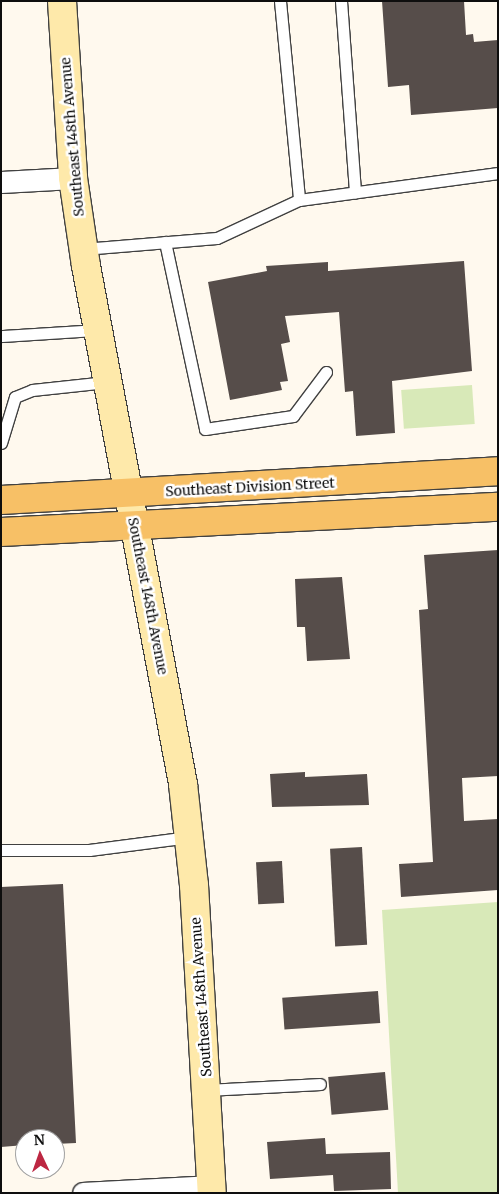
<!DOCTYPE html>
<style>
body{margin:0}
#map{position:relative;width:499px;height:1194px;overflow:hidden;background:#fff9ee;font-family:Merriweather,serif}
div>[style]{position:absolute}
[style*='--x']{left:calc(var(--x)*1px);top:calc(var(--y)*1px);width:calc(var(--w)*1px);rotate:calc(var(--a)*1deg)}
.green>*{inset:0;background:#d8e9b8;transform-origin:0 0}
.building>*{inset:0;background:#564d4a;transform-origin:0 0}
.roads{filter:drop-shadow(1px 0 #414141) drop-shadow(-1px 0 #414141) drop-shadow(0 1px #414141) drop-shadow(0 -1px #414141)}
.lane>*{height:11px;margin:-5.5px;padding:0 5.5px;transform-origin:5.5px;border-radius:5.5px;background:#fff}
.street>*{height:21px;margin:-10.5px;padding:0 10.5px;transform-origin:10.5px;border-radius:10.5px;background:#fff}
.secondary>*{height:28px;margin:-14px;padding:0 14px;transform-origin:14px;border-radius:14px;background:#fee9aa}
.primary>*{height:28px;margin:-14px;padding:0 14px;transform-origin:14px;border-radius:14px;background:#f7c066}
span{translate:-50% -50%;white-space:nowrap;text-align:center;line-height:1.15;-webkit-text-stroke:5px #fff;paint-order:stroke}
.street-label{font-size:14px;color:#0e0e0e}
.frame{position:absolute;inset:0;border:2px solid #0e0e0e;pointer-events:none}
.north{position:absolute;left:15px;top:1129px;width:50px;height:50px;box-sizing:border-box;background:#fff;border:1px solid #9f9f9f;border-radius:50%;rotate:357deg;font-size:14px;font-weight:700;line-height:20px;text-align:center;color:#0e0e0e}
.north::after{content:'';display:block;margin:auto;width:18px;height:22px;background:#bd2742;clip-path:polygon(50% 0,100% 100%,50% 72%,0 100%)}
</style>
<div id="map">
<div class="green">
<div style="left:472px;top:385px;width:39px;height:71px;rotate:86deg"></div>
<div style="clip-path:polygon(498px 902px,498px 1193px,398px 1193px,382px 910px)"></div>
</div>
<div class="building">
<div style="clip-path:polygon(382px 1px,464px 1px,466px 35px,473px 34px,474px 42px,498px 40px,498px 108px,411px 115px,409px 85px,388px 87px)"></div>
<div style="clip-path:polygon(464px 261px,472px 371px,392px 381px,395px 433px,356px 436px,353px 391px,345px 392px,339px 312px,285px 316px,290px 342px,281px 344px,288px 381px,280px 382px,282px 390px,230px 400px,208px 282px,267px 271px,266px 266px,328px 262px,328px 271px)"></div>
<div style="clip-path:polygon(498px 550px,498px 776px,462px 778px,464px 821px,498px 819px,498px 890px,401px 897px,399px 864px,433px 862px,419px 610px,428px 609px,424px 555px)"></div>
<div style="clip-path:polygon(342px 577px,350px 659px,307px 661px,305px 627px,297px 627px,295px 579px)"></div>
<div style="clip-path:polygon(305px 772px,305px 777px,367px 774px,369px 805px,272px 807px,270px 774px)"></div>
<div style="left:362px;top:847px;width:98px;height:32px;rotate:87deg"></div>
<div style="left:282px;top:861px;width:42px;height:26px;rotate:87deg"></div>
<div style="clip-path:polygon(63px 884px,76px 1143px,55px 1144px,55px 1139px,25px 1139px,25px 1145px,1px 1147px,1px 887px)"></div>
<div style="left:378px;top:991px;width:32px;height:96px;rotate:86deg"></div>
<div style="left:385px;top:1072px;width:38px;height:57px;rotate:85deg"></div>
<div style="clip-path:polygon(325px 1138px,326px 1154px,390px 1152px,391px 1189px,334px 1191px,333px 1175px,270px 1179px,267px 1142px)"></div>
</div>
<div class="roads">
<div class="lane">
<div style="--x:280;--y:1;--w:200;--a:84.5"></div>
<div style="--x:341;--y:1;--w:192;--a:85.8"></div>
<div style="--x:165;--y:242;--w:191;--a:77.9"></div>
<div style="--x:205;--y:429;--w:89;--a:-8.4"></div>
<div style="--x:293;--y:416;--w:55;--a:-53.1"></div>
<div style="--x:83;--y:249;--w:134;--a:-4.7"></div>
<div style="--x:217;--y:238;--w:90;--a:-24.9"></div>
<div style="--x:299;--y:200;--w:201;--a:-7.7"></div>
<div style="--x:1;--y:336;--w:96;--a:-3.6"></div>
<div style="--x:1;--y:443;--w:48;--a:-73.1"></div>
<div style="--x:15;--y:397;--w:18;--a:-22"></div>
<div style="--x:32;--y:390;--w:75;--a:-6.1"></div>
<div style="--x:1;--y:850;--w:88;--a:0"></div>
<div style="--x:89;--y:850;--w:101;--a:-7.4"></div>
<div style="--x:207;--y:1090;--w:113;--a:-3"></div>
</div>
<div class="street">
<div style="--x:1;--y:182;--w:72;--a:-3.2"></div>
<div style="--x:83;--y:1193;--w:129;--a:-3.1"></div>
</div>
<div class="secondary">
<div style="--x:62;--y:1;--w:177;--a:86.4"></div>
<div style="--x:73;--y:178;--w:89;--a:81.6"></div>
<div style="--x:86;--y:266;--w:527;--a:79.39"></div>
<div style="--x:183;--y:784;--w:102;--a:83.8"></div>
<div style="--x:194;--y:885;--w:309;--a:86.7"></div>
</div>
<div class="primary">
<div style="--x:1;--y:500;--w:498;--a:-3.3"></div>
<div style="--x:1;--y:532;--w:498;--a:-2.9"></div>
</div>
</div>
<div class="street-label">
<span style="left:72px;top:137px;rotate:-95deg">Southeast 148th Avenue</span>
<span style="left:250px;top:487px;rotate:-3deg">Southeast Division Street</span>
<span style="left:148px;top:596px;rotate:79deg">Southeast 148th Avenue</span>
<span style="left:201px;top:997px;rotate:-94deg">Southeast 148th Avenue</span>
</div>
<div class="frame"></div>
<div class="north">N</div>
</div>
